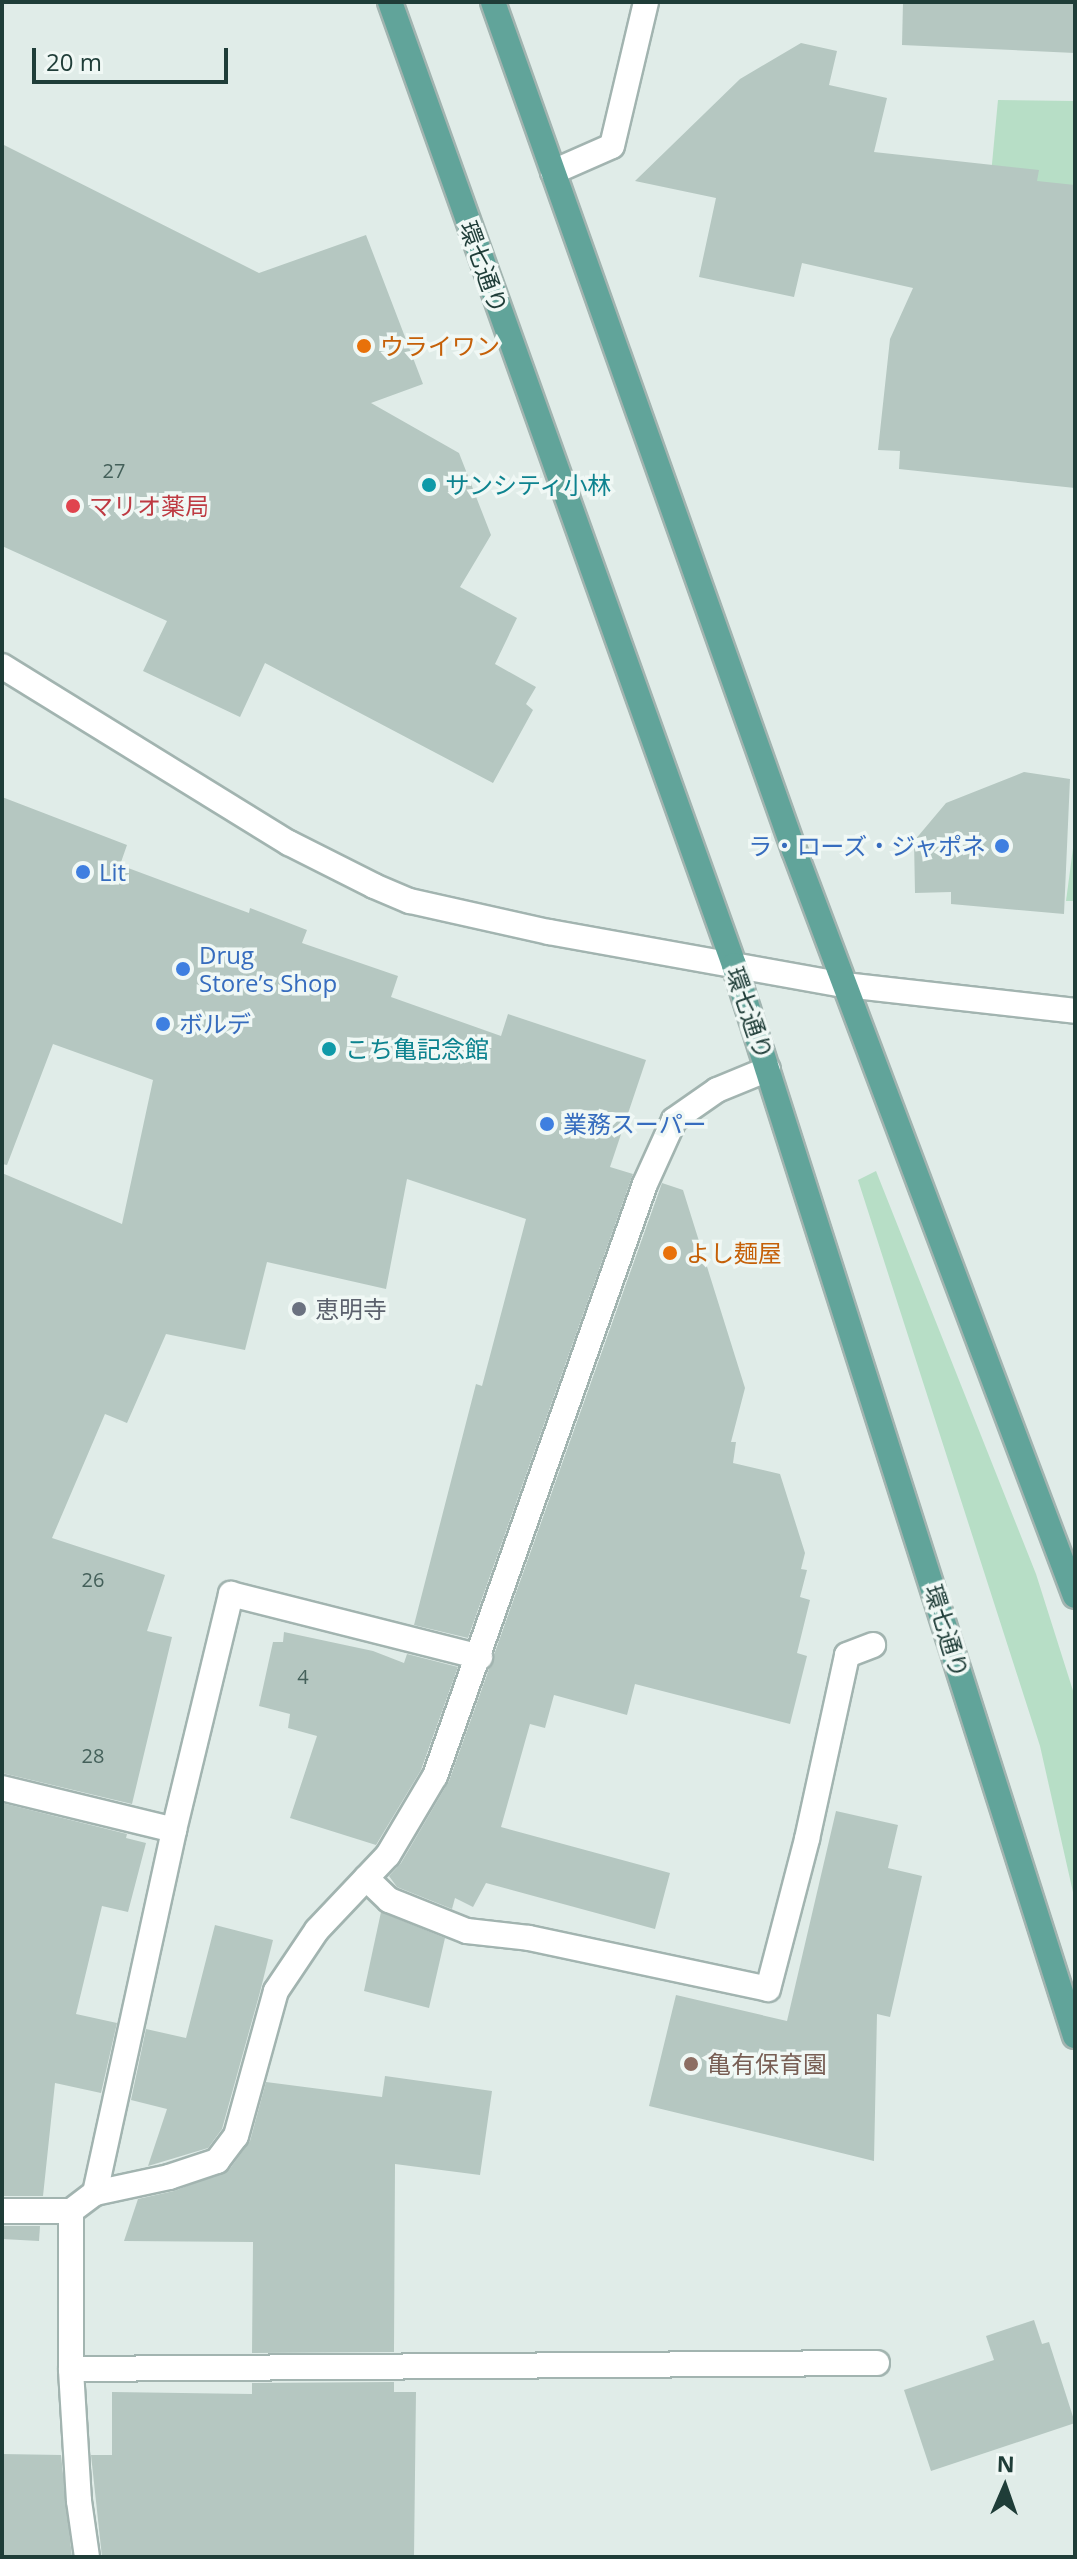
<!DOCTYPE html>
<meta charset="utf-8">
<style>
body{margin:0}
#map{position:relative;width:1077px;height:2559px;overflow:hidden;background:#e0ece8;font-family:"Open Sans","Noto Sans JP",sans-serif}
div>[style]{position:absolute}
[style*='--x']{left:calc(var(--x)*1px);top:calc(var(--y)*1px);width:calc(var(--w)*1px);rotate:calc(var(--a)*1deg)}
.green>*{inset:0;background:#b7dec6}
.building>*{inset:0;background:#b5c7c1}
.roads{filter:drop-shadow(2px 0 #a2b4b0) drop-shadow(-2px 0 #a2b4b0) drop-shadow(0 2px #a2b4b0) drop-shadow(0 -2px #a2b4b0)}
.lane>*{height:24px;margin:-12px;padding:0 12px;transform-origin:12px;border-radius:12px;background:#fff}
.street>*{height:24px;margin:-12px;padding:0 12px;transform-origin:12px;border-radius:12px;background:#fff}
.secondary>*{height:24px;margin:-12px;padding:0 12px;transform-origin:12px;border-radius:12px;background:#fff}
.primary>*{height:24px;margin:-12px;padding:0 12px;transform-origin:12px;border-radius:12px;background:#61a49a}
.dots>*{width:22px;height:22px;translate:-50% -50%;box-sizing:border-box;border:4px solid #f0f8f5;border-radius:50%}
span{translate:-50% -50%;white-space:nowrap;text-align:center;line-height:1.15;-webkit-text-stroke:7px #f0f8f5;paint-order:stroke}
.number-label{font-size:20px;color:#44605a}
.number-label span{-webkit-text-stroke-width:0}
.street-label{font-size:24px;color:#1f3d38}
.food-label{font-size:24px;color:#c56008}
.left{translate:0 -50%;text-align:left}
.culture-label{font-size:24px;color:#0d838f}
.health-label{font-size:24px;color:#be3a42}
.shop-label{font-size:24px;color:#366cbe}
.right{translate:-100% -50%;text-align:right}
.worship-label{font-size:24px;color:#5b616d}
.education-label{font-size:24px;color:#785e54}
.frame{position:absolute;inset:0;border:4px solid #1f3d38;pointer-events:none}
.north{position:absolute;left:965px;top:2447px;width:80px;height:80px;-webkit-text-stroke:6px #f0f8f5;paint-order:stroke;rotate:2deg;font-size:22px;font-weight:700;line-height:32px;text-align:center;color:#1f3d38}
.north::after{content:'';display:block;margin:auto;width:28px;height:36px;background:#1f3d38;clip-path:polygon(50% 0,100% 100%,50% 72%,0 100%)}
.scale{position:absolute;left:32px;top:48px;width:196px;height:36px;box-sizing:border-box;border:4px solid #1f3d38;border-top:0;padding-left:10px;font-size:24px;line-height:28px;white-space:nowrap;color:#1f3d38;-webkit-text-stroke:6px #f0f8f5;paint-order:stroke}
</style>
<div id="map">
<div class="green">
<div style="clip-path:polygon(998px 100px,1075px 101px,1075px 433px,985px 238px)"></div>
<div style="clip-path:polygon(1075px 833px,1075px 901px,1066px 901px)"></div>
<div style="clip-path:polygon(876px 1171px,1036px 1574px,1075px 1697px,1075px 1901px,1040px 1746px,858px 1180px)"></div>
</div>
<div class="building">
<div style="clip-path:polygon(903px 2px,1075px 2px,1075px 53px,902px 45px)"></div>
<div style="clip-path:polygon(801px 43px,837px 51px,829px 85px,887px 98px,874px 152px,1039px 170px,1037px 181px,1075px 185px,1075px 488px,899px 469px,900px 451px,878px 450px,890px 339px,913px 288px,802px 263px,794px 297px,699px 277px,716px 198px,635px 181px,740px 79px)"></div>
<div style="clip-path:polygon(2px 144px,259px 273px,366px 235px,423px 384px,371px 403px,459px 453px,491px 535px,460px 587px,517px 618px,495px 664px,536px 687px,526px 704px,533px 710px,493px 783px,265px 663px,240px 717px,143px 671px,167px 621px,2px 546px)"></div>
<div style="clip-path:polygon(1024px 772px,1070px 779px,1064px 914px,951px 904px,951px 892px,915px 893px,914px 841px,946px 803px)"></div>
<div style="clip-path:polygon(2px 797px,127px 845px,120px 865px,249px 913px,250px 908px,307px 930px,302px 943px,398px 976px,391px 997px,501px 1036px,508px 1014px,646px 1060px,610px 1167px,633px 1174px,468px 1638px,414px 1625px,476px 1384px,482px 1386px,526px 1219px,407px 1179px,386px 1289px,267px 1262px,245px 1350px,166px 1334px,127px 1423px,105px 1414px,52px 1538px,165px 1575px,147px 1631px,172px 1637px,132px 1804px,2px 1773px,2px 1173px,122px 1224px,153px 1080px,53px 1044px,7px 1165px,2px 1164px)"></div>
<div style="clip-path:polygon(662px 1183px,683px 1190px,745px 1388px,731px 1442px,736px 1442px,733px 1463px,780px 1474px,805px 1553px,801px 1569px,807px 1570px,800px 1597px,810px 1600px,797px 1653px,807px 1656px,790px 1724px,635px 1684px,627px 1715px,554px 1695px,545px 1728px,530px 1724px,501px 1827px,670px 1873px,655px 1929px,486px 1883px,473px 1907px,455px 1898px,452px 1909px,397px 1887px,389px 1876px,401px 1863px,449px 1781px)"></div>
<div style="clip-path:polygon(284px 1632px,373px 1651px,404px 1663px,407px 1654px,458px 1667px,421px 1770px,376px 1845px,290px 1818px,317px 1736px,288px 1728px,290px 1714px,259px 1706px,273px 1642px,283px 1642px)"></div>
<div style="clip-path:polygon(2px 1803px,127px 1834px,126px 1838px,146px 1843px,128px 1912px,102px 1906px,76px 2014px,117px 2023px,101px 2093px,55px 2083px,43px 2196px,2px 2196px)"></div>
<div style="clip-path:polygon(836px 1811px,898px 1825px,888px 1868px,922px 1876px,890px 2017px,877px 2014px,874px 2161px,649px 2106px,676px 1995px,787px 2021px)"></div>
<div style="clip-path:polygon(381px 1912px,445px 1938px,429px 2008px,364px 1991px)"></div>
<div style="clip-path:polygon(215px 1925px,273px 1940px,260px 1992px,222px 2129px,208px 2148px,148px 2166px,167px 2109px,131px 2100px,146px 2029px,186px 2038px)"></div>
<div style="clip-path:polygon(385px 2076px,492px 2091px,480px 2175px,395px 2164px,394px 2352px,252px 2353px,253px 2242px,124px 2241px,138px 2199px,174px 2191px,229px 2170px,250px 2141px,266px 2082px,382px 2097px)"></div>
<div style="clip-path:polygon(2px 2226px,40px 2226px,39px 2241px,2px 2239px)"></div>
<div style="clip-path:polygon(1034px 2320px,1042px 2344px,1049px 2342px,1075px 2423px,931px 2471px,904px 2390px,994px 2360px,986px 2336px)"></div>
<div style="clip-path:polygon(394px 2382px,394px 2392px,416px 2392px,414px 2557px,102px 2557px,91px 2455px,112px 2455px,112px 2392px,252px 2394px,252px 2383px)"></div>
<div style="clip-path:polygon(2px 2454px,61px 2455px,72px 2557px,2px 2557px)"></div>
</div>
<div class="roads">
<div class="lane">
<div style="--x:553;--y:172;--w:64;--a:-23.8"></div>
<div style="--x:612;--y:146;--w:148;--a:-76.7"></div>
<div style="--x:231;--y:1594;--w:257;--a:14.2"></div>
<div style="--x:366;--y:1878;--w:32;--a:44"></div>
<div style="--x:389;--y:1900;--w:84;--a:21.7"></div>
<div style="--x:467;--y:1931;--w:62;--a:6.4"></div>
<div style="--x:529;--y:1938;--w:244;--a:12"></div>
<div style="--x:768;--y:1989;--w:155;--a:-75.4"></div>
<div style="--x:807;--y:1839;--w:188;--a:-77.7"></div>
<div style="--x:847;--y:1655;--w:28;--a:-21"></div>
<div style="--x:71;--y:2369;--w:806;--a:-0.43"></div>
</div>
<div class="street">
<div style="--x:2;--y:1788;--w:177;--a:13.7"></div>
<div style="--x:95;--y:2193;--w:76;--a:-12.2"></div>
<div style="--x:169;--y:2177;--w:51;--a:-18.4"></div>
<div style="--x:217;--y:2161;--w:31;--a:-53"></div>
<div style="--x:236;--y:2136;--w:150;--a:-74.6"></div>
<div style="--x:276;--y:1991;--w:73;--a:-56.1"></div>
<div style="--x:317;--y:1930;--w:103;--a:-46.6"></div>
<div style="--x:388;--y:1855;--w:92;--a:-59.3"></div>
<div style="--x:435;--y:1776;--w:628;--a:-70.47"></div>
<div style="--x:645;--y:1184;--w:70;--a:-65.6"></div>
<div style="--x:674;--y:1120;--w:52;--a:-34.9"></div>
<div style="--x:717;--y:1090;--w:55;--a:-22.4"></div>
<div style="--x:2;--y:2211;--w:69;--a:0"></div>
<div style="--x:87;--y:2557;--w:57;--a:-98.1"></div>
<div style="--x:79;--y:2501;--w:132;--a:-93.5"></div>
<div style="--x:71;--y:2369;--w:158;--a:-90"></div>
<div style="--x:71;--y:2211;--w:30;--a:-37"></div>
<div style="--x:95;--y:2193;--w:371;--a:-77.7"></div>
<div style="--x:174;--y:1830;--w:243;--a:-76.4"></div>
</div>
<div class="secondary">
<div style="--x:2;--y:666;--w:337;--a:31.7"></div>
<div style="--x:289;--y:843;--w:95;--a:26.8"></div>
<div style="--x:374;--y:886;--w:39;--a:23"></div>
<div style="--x:410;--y:901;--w:142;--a:12.6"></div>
<div style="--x:549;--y:932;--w:301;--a:10.2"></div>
<div style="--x:845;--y:985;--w:231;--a:6.4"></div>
</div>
<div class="primary">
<div style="--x:390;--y:2;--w:1023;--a:70.34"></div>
<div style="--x:734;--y:965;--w:1124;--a:72.34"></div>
<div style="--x:493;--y:2;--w:900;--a:70.46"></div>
<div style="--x:794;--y:850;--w:797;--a:69.36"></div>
</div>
</div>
<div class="dots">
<div style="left:364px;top:346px;background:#e8710a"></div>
<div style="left:429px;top:485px;background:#0f9aa8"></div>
<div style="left:73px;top:506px;background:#e0444e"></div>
<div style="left:1002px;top:846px;background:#3f7fe0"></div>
<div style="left:83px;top:872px;background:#3f7fe0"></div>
<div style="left:183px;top:969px;background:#3f7fe0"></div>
<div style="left:163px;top:1024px;background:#3f7fe0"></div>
<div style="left:329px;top:1049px;background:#0f9aa8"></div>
<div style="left:547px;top:1124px;background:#3f7fe0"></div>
<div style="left:670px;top:1253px;background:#e8710a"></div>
<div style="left:299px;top:1309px;background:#6b7280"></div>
<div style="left:691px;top:2064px;background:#8d6e63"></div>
</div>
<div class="number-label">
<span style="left:114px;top:470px">27</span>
<span style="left:93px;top:1579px">26</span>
<span style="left:303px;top:1676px">4</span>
<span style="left:93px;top:1755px">28</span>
</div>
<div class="street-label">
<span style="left:484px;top:267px;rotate:70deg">環七通り</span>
<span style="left:750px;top:1013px;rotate:71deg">環七通り</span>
<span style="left:947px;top:1631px;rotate:73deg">環七通り</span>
</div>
<div class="food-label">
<span class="left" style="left:380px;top:346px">ウライワン</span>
<span class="left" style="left:686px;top:1253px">よし麺屋</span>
</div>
<div class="culture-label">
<span class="left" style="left:445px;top:485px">サンシティ小林</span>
<span class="left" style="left:345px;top:1049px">こち亀記念館</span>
</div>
<div class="health-label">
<span class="left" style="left:89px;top:506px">マリオ薬局</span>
</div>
<div class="shop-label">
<span class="right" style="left:986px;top:846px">ラ・ローズ・ジャポネ</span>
<span class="left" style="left:99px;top:872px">Lit</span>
<span class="left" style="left:199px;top:969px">Drug<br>Store’s Shop</span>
<span class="left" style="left:179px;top:1024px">ボルデ</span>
<span class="left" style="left:563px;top:1124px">業務スーパー</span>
</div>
<div class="worship-label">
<span class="left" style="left:315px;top:1309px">恵明寺</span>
</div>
<div class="education-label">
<span class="left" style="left:707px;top:2064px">亀有保育園</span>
</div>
<div class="frame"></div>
<div class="north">N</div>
<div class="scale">20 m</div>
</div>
